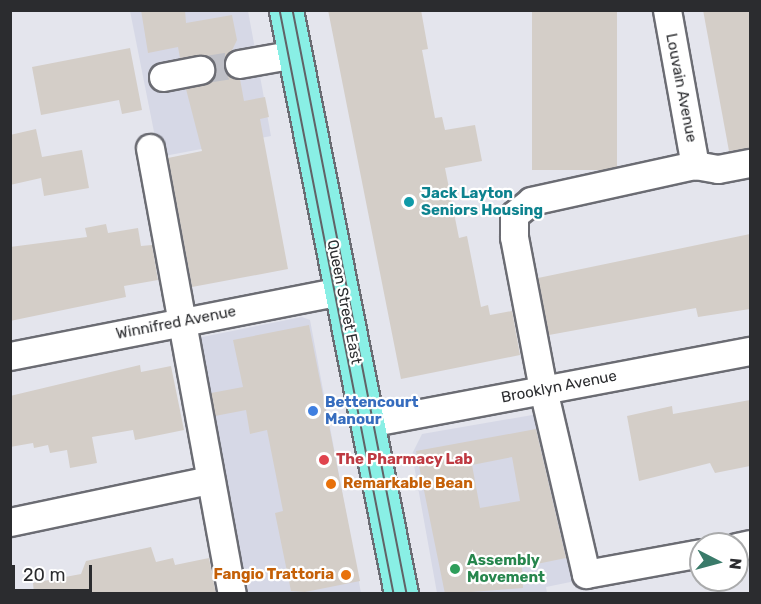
<!DOCTYPE html>
<style>
body{margin:0}
#map{position:relative;width:761px;height:604px;overflow:hidden;background:#e4e5ed;font-family:Rubik,sans-serif}
div>[style]{position:absolute}
[style*='--x']{left:calc(var(--x)*1px);top:calc(var(--y)*1px);width:calc(var(--w)*1px);rotate:calc(var(--a)*1deg)}
.built>*{inset:0;background:#d6d8e6}
.building>*{inset:0;background:#d4cec8;transform-origin:0 0}
.minor-tunnel>*{height:27px;margin-top:-13.5px;transform-origin:0;background:repeating-linear-gradient(90deg,#bfc0c7 0 27px,transparent 0 41px)}
.roads{filter:drop-shadow(2px 0 #6b6c73) drop-shadow(-2px 0 #6b6c73) drop-shadow(0 2px #6b6c73) drop-shadow(0 -2px #6b6c73)}
.minor>*{height:27px;margin:-13.5px;padding:0 13.5px;transform-origin:13.5px;border-radius:13.5px;background:#fff}
.major>*{height:33px;margin:-16.5px;padding:0 16.5px;transform-origin:16.5px;border-radius:16.5px;background:#89efe5}
.tram>*{height:1.5px;margin:-0.75px;padding:0 0.75px;transform-origin:0.75px;border-radius:0.75px;background:#616266}
.dots>*{width:16px;height:16px;translate:-50% -50%;box-sizing:border-box;border:3px solid #fff;border-radius:50%}
span{translate:-50% -50%;white-space:nowrap;text-align:center;line-height:1.15;-webkit-text-stroke:4.5px #fff;paint-order:stroke}
.street-label{font-size:15px;color:#2b2c2f}
.culture-label{font-size:15px;color:#0d838f;font-weight:700}
.left{translate:0 -50%;text-align:left}
.shop-label{font-size:15px;color:#366cbe;font-weight:700}
.health-label{font-size:15px;color:#be3a42;font-weight:700}
.food-label{font-size:15px;color:#c56008;font-weight:700}
.right{translate:-100% -50%;text-align:right}
.leisure-label{font-size:15px;color:#27864d;font-weight:700}
.frame{position:absolute;inset:0;border:12px solid #2b2c2f;pointer-events:none}
.north{position:absolute;left:689px;top:532px;width:60px;height:60px;box-sizing:border-box;background:#fff;border:2px solid #aaabac;border-radius:50%;rotate:96deg;font-size:16px;font-weight:700;line-height:24px;text-align:center;color:#2b2c2f}
.north::after{content:'';display:block;margin:auto;width:21px;height:27px;background:#3a7b6a;clip-path:polygon(50% 0,100% 100%,50% 72%,0 100%)}
.scale{position:absolute;left:12px;top:565px;width:80px;height:27px;box-sizing:border-box;border:3px solid #2b2c2f;border-top:0;padding-left:8px;font-size:18px;line-height:21px;white-space:nowrap;color:#2b2c2f;-webkit-text-stroke:4px #fff;paint-order:stroke}
</style>
<div id="map">
<div class="built">
<div style="clip-path:polygon(130px 11px,248px 11px,271px 136px,159px 157px)"></div>
<div style="clip-path:polygon(302px 317px,310px 320px,361px 593px,237px 593px,192px 339px)"></div>
<div style="clip-path:polygon(561px 410px,595px 577px,546px 587px,547px 593px,437px 593px,412px 454px,422px 434px)"></div>
</div>
<div class="building">
<div style="clip-path:polygon(141px 10px,185px 10px,186px 23px,232px 15px,237px 40px,224px 67px,240px 79px,244px 101px,265px 97px,269px 117px,260px 119px,288px 269px,192px 287px,168px 158px,202px 151px,186px 89px,210px 82px,215px 67px,205px 55px,180px 58px,178px 47px,148px 53px)"></div>
<div style="clip-path:polygon(328px 10px,421px 10px,428px 49px,422px 50px,435px 118px,442px 117px,445px 130px,475px 125px,482px 161px,445px 168px,459px 238px,467px 236px,481px 307px,488px 305px,490px 315px,512px 311px,520px 355px,401px 379px)"></div>
<div style="left:532px;top:10px;width:85px;height:160px"></div>
<div style="clip-path:polygon(703px 10px,750px 10px,750px 148px,729px 151px)"></div>
<div style="clip-path:polygon(130px 48px,142px 110px,122px 114px,119px 100px,41px 115px,32px 67px)"></div>
<div style="clip-path:polygon(36px 129px,42px 157px,82px 150px,89px 188px,44px 196px,41px 178px,10px 185px,10px 135px)"></div>
<div style="clip-path:polygon(106px 224px,108px 233px,138px 228px,141px 246px,152px 245px,158px 280px,124px 286px,126px 297px,10px 321px,10px 247px,87px 237px,85px 228px)"></div>
<div style="clip-path:polygon(750px 234px,750px 309px,698px 317px,696px 308px,549px 335px,538px 278px)"></div>
<div style="clip-path:polygon(309px 325px,360px 581px,305px 592px,291px 591px,275px 513px,283px 511px,267px 430px,250px 434px,246px 410px,215px 416px,211px 393px,243px 387px,233px 340px)"></div>
<div style="clip-path:polygon(140px 365px,141px 372px,171px 366px,184px 430px,135px 440px,133px 430px,92px 437px,97px 463px,70px 468px,67px 450px,50px 453px,48px 445px,34px 448px,33px 443px,10px 447px,10px 396px)"></div>
<div style="clip-path:polygon(750px 400px,750px 466px,715px 473px,710px 463px,639px 481px,627px 416px,672px 406px,673px 414px)"></div>
<div style="clip-path:polygon(evenodd,536px 429px,566px 558px,522px 567px,523px 588px,445px 594px,416px 451px,536px 429px,512px 457px,520px 501px,480px 508px,472px 465px,512px 457px)"></div>
<div style="clip-path:polygon(151px 547px,156px 562px,173px 558px,175px 565px,209px 558px,216px 594px,34px 594px,33px 583px,81px 574px,86px 561px)"></div>
</div>
<div class="minor-tunnel">
<div style="--x:200;--y:70;--w:39;--a:-9"></div>
</div>
<div class="roads">
<div class="minor">
<div style="--x:667;--y:10;--w:158;--a:79.8"></div>
<div style="--x:239;--y:64;--w:57;--a:-10.1"></div>
<div style="--x:163;--y:77;--w:38;--a:-11"></div>
<div style="--x:150;--y:148;--w:453;--a:79.6"></div>
<div style="--x:10;--y:356;--w:338;--a:-11.1"></div>
<div style="--x:368;--y:423;--w:389;--a:-10.7"></div>
<div style="--x:10;--y:522;--w:204;--a:-11.9"></div>
<div style="--x:737;--y:547;--w:13;--a:-13"></div>
<div style="--x:701;--y:553;--w:117;--a:169.7"></div>
<div style="--x:586;--y:574;--w:190;--a:-103.1"></div>
<div style="--x:543;--y:389;--w:155;--a:-100.8"></div>
<div style="--x:514;--y:237;--w:22;--a:-90"></div>
<div style="--x:514;--y:215;--w:22;--a:-39"></div>
<div style="--x:531;--y:201;--w:168;--a:-12.4"></div>
<div style="--x:695;--y:165;--w:23;--a:10"></div>
<div style="--x:718;--y:169;--w:33;--a:-11"></div>
</div>
<div class="major">
<div style="--x:286;--y:10;--w:595;--a:78.86"></div>
</div>
</div>
<div class="tram">
<div style="--x:280;--y:10;--w:595;--a:78.95"></div>
<div style="--x:293;--y:10;--w:595;--a:78.95"></div>
</div>
<div class="dots">
<div style="left:409px;top:202px;background:#0f9aa8"></div>
<div style="left:313px;top:411px;background:#3f7fe0"></div>
<div style="left:324px;top:460px;background:#e0444e"></div>
<div style="left:331px;top:484px;background:#e8710a"></div>
<div style="left:455px;top:569px;background:#2e9e5b"></div>
<div style="left:346px;top:575px;background:#e8710a"></div>
</div>
<div class="street-label">
<span style="left:681px;top:88px;rotate:79deg">Louvain Avenue</span>
<span style="left:344px;top:302px;rotate:79deg">Queen Street East</span>
<span style="left:176px;top:323px;rotate:-11deg">Winnifred Avenue</span>
<span style="left:559px;top:387px;rotate:-11deg">Brooklyn Avenue</span>
</div>
<div class="culture-label">
<span class="left" style="left:421px;top:202px">Jack Layton<br>Seniors Housing</span>
</div>
<div class="shop-label">
<span class="left" style="left:325px;top:411px">Bettencourt<br>Manour</span>
</div>
<div class="health-label">
<span class="left" style="left:336px;top:460px">The Pharmacy Lab</span>
</div>
<div class="food-label">
<span class="left" style="left:343px;top:484px">Remarkable Bean</span>
<span class="right" style="left:334px;top:575px">Fangio Trattoria</span>
</div>
<div class="leisure-label">
<span class="left" style="left:467px;top:569px">Assembly<br>Movement</span>
</div>
<div class="frame"></div>
<div class="north">N</div>
<div class="scale">20 m</div>
</div>
